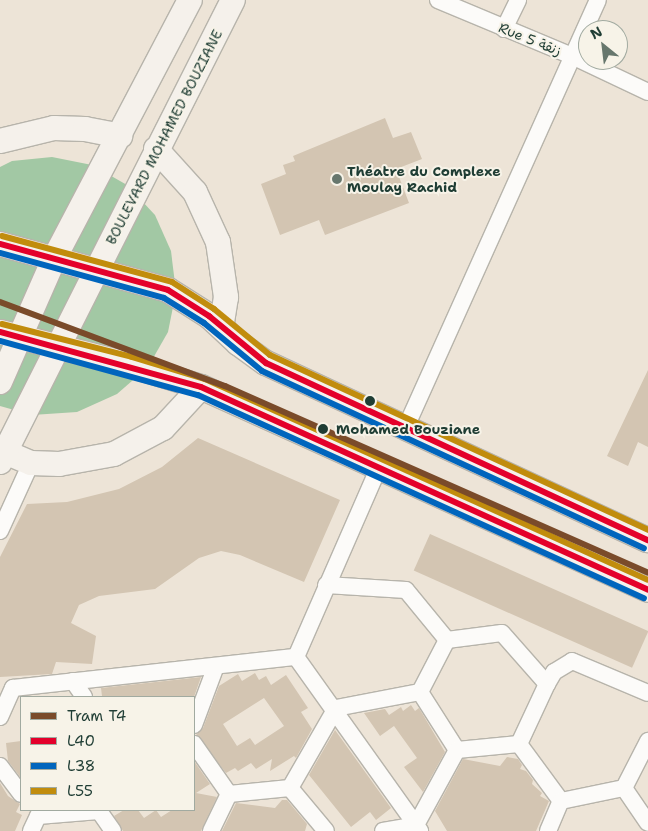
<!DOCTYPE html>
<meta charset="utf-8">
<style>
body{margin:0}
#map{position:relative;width:648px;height:831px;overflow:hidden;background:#ede4d7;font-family:"Shantell Sans","Playpen Sans Arabic",sans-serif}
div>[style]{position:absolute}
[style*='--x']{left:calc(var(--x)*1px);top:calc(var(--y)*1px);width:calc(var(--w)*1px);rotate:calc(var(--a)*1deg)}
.forest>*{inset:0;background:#a2c8a4}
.building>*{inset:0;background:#d3c5b2;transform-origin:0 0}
.roads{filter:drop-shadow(1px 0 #b7b4ab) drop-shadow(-1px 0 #b7b4ab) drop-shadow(0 1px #b7b4ab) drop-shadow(0 -1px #b7b4ab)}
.street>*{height:16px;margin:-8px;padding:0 8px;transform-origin:8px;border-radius:8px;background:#fcfbf9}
.secondary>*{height:24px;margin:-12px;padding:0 12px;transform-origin:12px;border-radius:12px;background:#f5f1eb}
.bus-1>*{height:6px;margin:-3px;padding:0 3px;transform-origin:3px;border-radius:3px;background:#e4002b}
.bus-2>*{height:6px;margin:-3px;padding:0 3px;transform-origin:3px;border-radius:3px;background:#0065bd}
.bus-3>*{height:6px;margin:-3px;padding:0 3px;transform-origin:3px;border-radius:3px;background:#c18c0d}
.tram-1>*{height:6px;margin:-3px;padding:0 3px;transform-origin:3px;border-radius:3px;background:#7a4b2a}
.dots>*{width:14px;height:14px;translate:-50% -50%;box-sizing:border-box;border:2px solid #f7f3e8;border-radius:50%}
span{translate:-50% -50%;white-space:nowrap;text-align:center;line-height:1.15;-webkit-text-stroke:4px #f7f3e8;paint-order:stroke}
.street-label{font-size:14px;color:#1f3d34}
.poi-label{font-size:14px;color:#1f3d34;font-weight:700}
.left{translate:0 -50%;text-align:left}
.stop-label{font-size:14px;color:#1f3d34;font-weight:700}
.legend{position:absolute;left:20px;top:696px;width:175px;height:115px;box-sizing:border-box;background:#f7f3e8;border:1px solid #a1aaa0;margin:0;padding:6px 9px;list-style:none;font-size:15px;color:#1f3d34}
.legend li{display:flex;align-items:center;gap:10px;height:25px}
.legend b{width:25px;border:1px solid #a1aaa0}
.north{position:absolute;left:578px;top:20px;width:50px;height:50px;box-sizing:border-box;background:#f7f3e8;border:1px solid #a1aaa0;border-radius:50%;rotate:331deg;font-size:14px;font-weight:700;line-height:20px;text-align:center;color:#1f3d34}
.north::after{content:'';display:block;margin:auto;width:18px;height:22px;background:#67776d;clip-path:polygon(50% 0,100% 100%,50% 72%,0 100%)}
</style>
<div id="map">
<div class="forest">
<div style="clip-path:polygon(52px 157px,92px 165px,127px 185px,155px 215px,171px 251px,176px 292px,168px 332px,148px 367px,117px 394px,77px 412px,32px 415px,0 406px,0 167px,12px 161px)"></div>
</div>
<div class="building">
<div style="clip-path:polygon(385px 118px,393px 138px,411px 132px,422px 159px,396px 169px,409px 203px,325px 235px,319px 220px,280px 235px,261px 184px,286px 174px,283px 165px,295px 161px,293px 156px)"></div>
<div style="clip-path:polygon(648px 370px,648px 447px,638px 442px,628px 466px,607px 456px)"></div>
<div style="clip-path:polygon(198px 438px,340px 500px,304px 582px,240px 555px,221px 551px,199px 558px,155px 589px,99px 596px,79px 605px,71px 623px,96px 636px,92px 664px,56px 662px,52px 674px,0 677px,0 557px,27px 504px,67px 502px,119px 489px,162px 467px)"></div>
<div style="left:430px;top:534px;width:239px;height:40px;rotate:24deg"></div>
<div style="clip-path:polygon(evenodd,255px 673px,259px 680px,266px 676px,271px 685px,286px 675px,308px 708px,301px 712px,312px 729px,296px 758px,294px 756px,270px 771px,272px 759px,256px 769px,251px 763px,238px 771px,235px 768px,226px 773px,196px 735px,203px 728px,219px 686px,238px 674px,242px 681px,255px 673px,264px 698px,284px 726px,255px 745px,250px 738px,237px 746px,223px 724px,264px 698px)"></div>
<div style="clip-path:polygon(201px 677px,194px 697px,102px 696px,101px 688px)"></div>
<div style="clip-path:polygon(411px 705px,415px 711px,419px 708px,445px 752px,423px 792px,404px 767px,417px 758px,394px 726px,380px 736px,364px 713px,385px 709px,389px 715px,401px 707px,403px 711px)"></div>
<div style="clip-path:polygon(335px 730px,391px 808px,376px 820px,370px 812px,351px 827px,309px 775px)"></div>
<div style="clip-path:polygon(21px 741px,21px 778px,8px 761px,6px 743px)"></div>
<div style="clip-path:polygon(507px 757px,518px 759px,522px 765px,520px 769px,526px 771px,533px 780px,532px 784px,542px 793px,540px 796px,549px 801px,536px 831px,447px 831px,435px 811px,463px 759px,500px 766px)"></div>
<div style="clip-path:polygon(194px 761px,210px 784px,196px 793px,217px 797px,201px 831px,123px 831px,114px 816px,124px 810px,138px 810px,144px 818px,156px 810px,161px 817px,172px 810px,194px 810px)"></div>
<div style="clip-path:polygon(0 783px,8px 796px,20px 804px,16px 812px,22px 815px,15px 831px,0 831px)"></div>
<div style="clip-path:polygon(282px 800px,287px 800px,307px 824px,305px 831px,222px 831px,236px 803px,275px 808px)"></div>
</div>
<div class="roads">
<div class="street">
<div style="--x:438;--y:0;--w:145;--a:22.7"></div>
<div style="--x:572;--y:56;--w:84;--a:25.3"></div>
<div style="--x:504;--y:29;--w:32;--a:-64"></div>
<div style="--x:406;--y:427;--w:468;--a:-65.8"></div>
<div style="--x:0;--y:531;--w:75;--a:-65.5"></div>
<div style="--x:326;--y:585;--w:80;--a:3.6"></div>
<div style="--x:406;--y:590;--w:65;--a:50.6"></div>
<div style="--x:447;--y:640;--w:55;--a:-7.3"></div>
<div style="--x:502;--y:633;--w:68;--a:48.6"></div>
<div style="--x:547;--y:684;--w:14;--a:-60"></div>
<div style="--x:554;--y:672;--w:21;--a:-31"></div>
<div style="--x:572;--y:661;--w:82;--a:22.8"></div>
<div style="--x:296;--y:657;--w:214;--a:54.5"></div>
<div style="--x:296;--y:657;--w:207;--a:-66.4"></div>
<div style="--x:73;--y:681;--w:19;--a:55"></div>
<div style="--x:420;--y:692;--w:69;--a:57.5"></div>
<div style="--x:420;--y:692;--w:59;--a:-62.6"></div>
<div style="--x:0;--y:717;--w:32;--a:-66"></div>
<div style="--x:13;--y:688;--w:285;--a:-6.3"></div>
<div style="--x:194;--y:725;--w:63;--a:-69.6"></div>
<div style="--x:194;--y:744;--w:61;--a:55"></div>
<div style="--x:519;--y:744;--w:71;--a:53.6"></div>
<div style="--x:457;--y:750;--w:62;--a:-5.5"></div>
<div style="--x:519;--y:744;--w:66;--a:-65"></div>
<div style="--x:0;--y:766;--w:35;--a:53"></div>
<div style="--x:290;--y:788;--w:92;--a:-60.1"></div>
<div style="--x:336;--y:708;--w:86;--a:-10.8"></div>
<div style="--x:290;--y:788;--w:56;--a:50.1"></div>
<div style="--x:624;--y:788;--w:42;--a:55.6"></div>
<div style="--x:229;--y:794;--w:61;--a:-5.6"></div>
<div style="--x:99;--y:811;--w:24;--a:55"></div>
<div style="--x:38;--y:816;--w:61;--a:-4.7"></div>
<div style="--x:31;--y:831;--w:17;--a:-65"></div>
<div style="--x:211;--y:831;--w:41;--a:-64.1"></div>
<div style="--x:383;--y:831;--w:34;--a:-10"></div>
<div style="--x:416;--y:825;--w:85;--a:-61.3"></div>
<div style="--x:548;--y:831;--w:33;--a:-67"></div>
<div style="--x:561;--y:801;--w:64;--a:-11.7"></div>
<div style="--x:624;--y:788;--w:53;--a:-62.9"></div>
</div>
<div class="secondary">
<div style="--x:0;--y:141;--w:56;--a:-13.5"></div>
<div style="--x:54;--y:128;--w:31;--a:2"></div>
<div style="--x:85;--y:129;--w:36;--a:11"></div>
<div style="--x:156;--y:149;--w:58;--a:47.8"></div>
<div style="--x:195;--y:192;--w:55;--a:65.3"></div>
<div style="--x:218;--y:242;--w:56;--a:81.7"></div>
<div style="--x:226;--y:297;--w:30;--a:99"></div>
<div style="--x:0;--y:244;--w:174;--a:15.3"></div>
<div style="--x:168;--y:290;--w:49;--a:32.4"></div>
<div style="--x:209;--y:316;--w:40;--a:43"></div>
<div style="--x:238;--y:343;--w:34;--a:36"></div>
<div style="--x:266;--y:363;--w:421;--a:24.9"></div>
<div style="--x:0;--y:332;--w:134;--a:14.2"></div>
<div style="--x:130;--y:365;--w:74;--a:17.2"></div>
<div style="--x:201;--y:387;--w:491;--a:24.4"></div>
<div style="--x:0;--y:382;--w:137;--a:-66.3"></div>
<div style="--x:55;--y:257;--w:290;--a:-62.3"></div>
<div style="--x:5;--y:452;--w:28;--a:23"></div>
<div style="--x:31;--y:463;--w:28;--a:2"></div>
<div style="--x:59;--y:464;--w:56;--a:-10.3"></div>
<div style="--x:114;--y:454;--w:55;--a:-28"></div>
<div style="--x:163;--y:428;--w:56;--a:-47.2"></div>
<div style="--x:0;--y:462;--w:517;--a:-63.24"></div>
</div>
</div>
<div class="bus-1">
<div style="--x:0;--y:244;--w:174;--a:15.3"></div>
<div style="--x:168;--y:290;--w:49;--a:32.4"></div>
<div style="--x:209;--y:316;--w:74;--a:39.5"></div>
<div style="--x:266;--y:363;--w:421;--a:24.9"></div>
<div style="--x:0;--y:332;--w:208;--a:15.3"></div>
<div style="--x:201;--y:387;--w:491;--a:24.4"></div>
</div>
<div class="bus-2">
<div style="--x:0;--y:253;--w:170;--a:15.3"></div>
<div style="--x:164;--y:298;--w:47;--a:32"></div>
<div style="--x:204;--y:323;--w:75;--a:39.6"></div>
<div style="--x:262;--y:371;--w:421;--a:24.9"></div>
<div style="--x:0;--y:341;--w:205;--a:15.3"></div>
<div style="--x:198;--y:395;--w:490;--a:24.5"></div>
</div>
<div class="bus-3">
<div style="--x:2;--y:236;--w:176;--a:15.1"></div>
<div style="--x:172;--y:282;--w:50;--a:32.7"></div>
<div style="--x:214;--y:309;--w:72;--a:39.4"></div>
<div style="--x:270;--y:355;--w:417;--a:24.8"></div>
<div style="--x:2;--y:324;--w:134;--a:14.2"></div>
<div style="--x:132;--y:357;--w:76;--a:16.8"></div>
<div style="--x:205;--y:379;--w:486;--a:24.4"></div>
</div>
<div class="tram-1">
<div style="--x:0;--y:302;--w:240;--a:20.5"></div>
<div style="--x:225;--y:386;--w:462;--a:23.8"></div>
</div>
<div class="dots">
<div style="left:337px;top:179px;background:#67776d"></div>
<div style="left:370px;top:401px;background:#1f3d34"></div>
<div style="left:323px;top:429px;background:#1f3d34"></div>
</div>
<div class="street-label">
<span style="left:530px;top:39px;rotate:22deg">Rue 5 زنقة</span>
<span style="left:164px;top:137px;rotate:-63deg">BOULEVARD MOHAMED BOUZIANE</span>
</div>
<div class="poi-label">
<span class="left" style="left:347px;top:179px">Théatre du Complexe<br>Moulay Rachid</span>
</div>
<div class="stop-label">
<span class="left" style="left:336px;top:429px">Mohamed Bouziane</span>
</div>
<ul class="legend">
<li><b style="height:6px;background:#7a4b2a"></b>Tram T4</li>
<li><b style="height:6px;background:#e4002b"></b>L40</li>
<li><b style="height:6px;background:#0065bd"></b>L38</li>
<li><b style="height:6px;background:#c18c0d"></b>L55</li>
</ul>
<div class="north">N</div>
</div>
